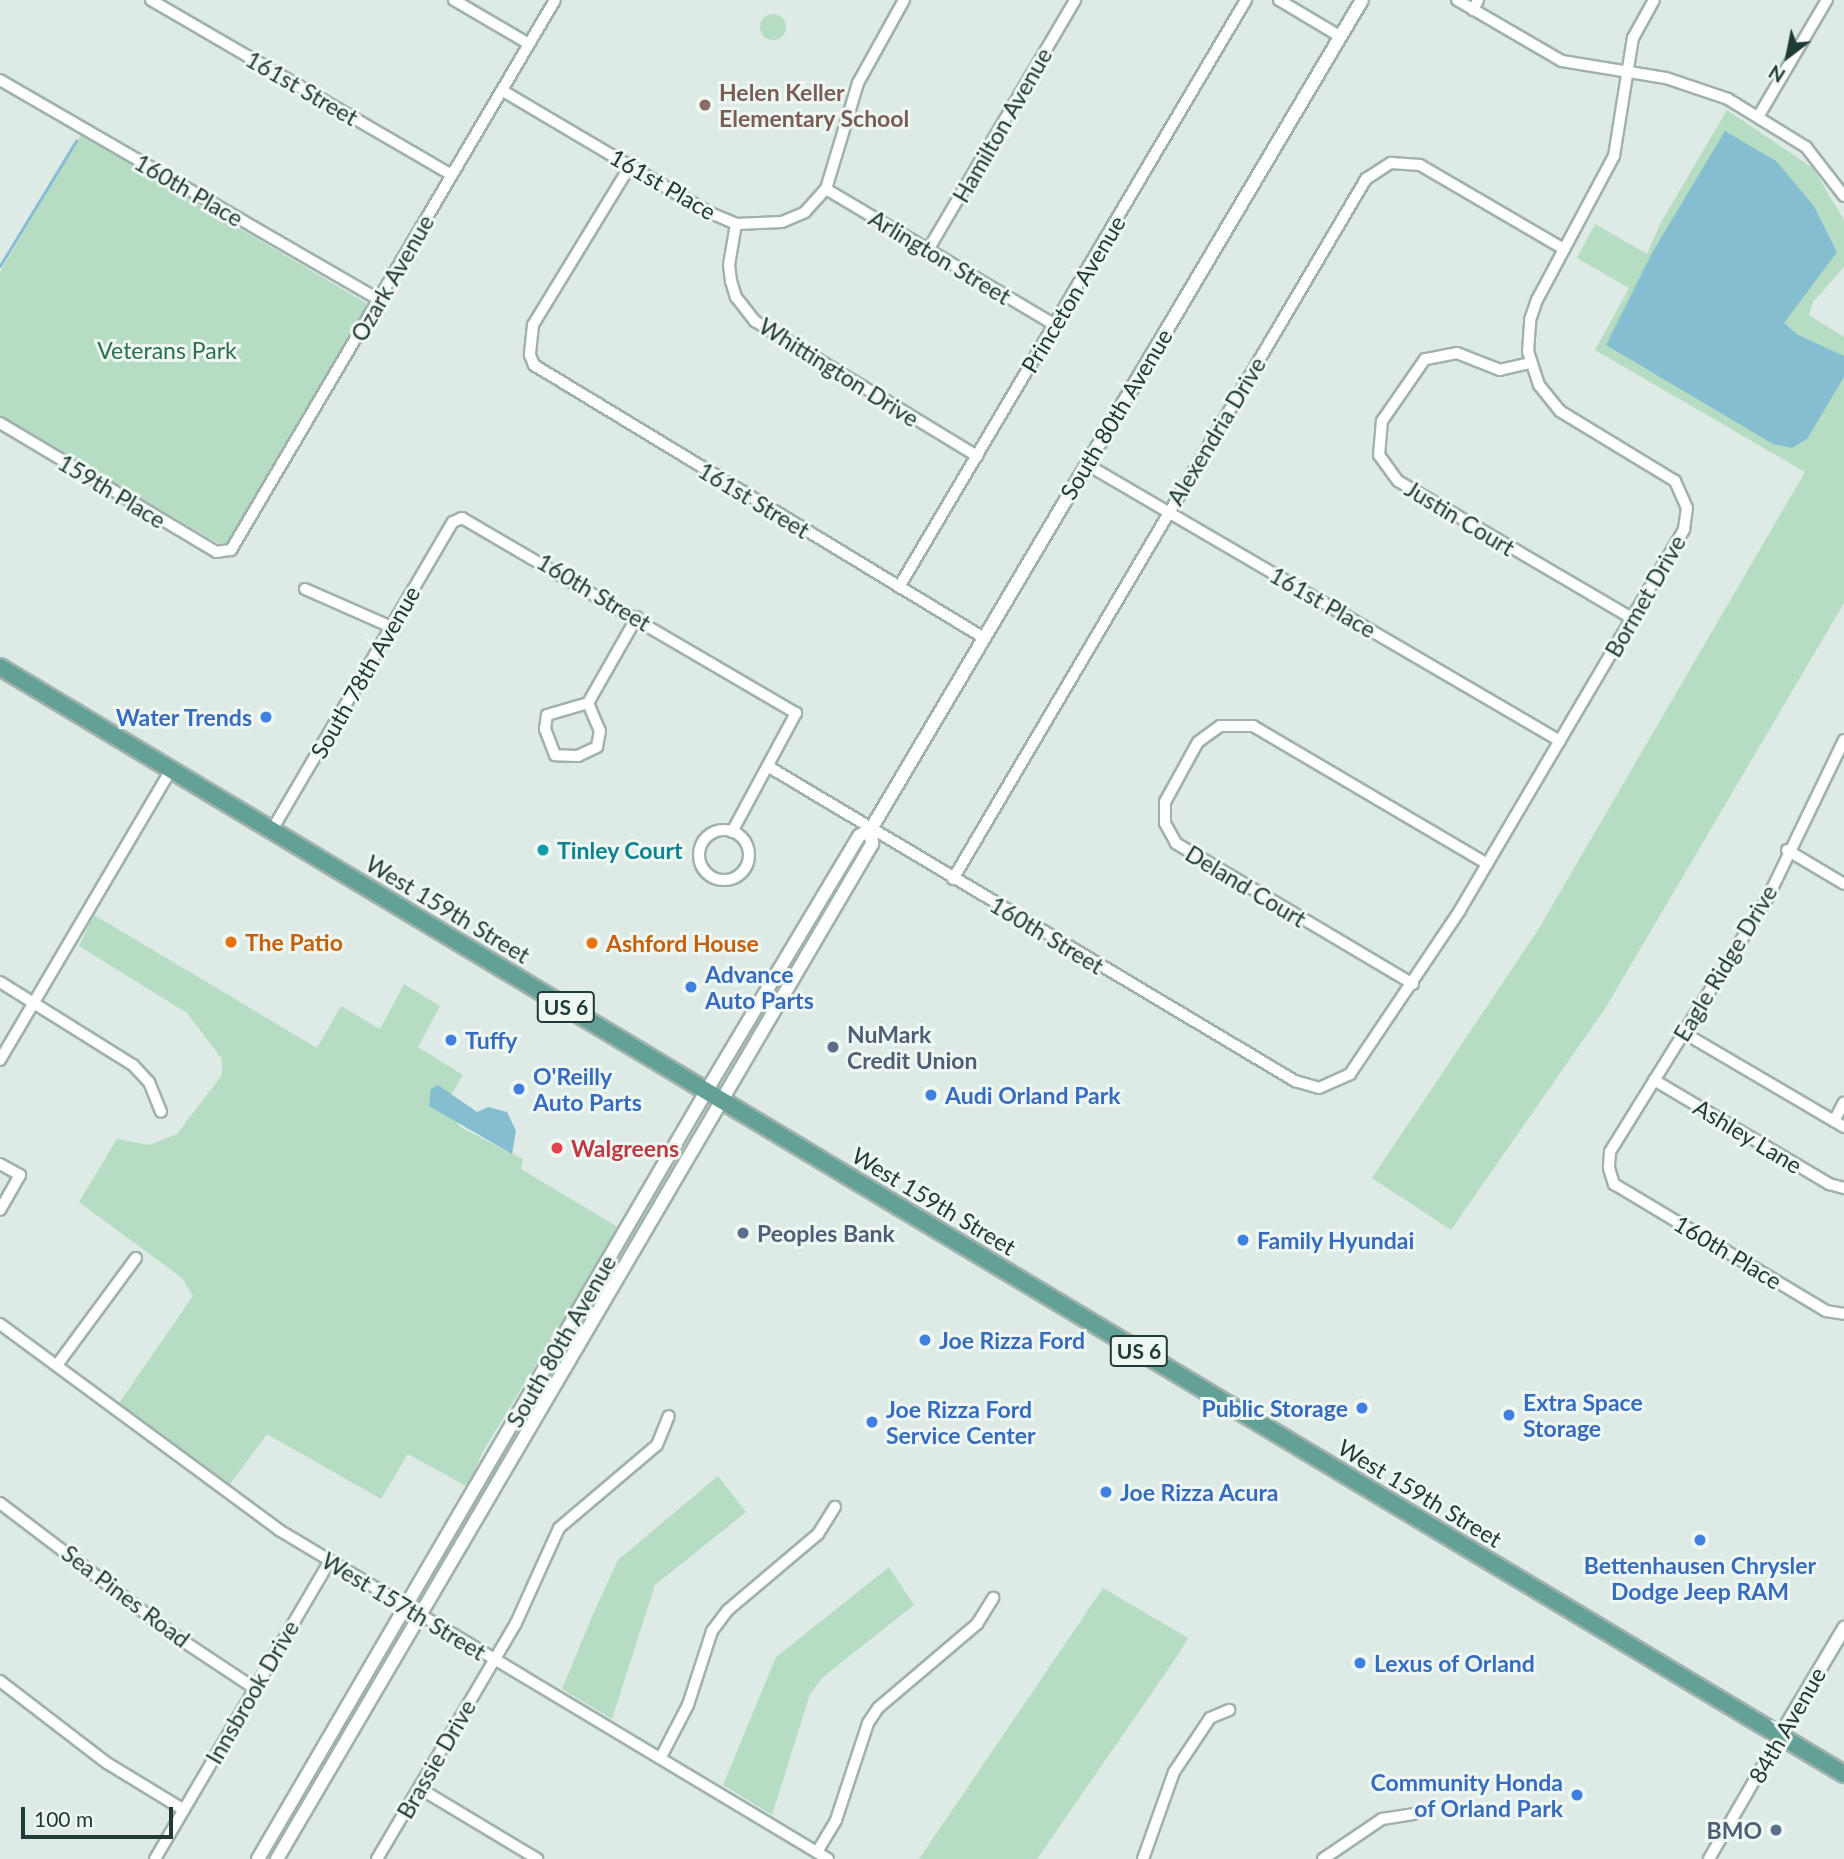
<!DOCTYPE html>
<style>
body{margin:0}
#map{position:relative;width:1844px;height:1859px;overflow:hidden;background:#deeae6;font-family:Lato,sans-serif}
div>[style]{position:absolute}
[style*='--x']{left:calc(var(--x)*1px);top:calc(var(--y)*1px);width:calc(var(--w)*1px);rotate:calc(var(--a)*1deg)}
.green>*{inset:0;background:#b7dcc4}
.round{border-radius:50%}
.water>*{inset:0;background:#85bed0}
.stream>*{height:2.5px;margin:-1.25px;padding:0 1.25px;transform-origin:1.25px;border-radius:1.25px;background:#85bed0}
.roads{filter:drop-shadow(2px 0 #a1b2ad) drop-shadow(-2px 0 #a1b2ad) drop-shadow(0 2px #a1b2ad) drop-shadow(0 -2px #a1b2ad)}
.minor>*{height:10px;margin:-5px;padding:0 5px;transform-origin:5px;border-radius:5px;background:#fff}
.minor>.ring{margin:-5px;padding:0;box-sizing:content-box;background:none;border:10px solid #fff;border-radius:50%}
.tertiary>*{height:12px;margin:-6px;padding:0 6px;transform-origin:6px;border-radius:6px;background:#fff}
.primary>*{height:16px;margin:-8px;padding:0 8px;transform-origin:8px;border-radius:8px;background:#63a095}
.dots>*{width:19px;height:19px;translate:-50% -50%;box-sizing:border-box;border:4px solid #eff7f3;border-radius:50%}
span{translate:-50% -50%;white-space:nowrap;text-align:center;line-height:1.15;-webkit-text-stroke:6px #eff7f3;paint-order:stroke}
.shield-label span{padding:2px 5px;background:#eff7f3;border:2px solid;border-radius:5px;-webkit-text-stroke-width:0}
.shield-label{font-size:21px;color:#203a35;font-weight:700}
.street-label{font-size:23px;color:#203a35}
.education-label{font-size:23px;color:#785e54;font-weight:700}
.left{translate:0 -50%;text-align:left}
.park-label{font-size:23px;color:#2a704b}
.shop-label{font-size:23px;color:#366cbe;font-weight:700}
.right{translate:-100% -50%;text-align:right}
.culture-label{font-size:23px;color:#0d838f;font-weight:700}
.food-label{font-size:23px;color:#c56008;font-weight:700}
.service-label{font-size:23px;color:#4e5e75;font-weight:700}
.health-label{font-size:23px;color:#be3a42;font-weight:700}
.north{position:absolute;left:1753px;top:21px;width:70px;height:70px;-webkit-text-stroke:5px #eff7f3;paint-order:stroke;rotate:212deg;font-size:19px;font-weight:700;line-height:28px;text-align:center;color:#203a35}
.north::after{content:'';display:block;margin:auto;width:24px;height:32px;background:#203a35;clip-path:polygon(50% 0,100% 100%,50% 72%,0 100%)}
.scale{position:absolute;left:21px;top:1807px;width:152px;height:32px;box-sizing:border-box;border:4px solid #203a35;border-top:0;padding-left:9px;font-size:21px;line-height:24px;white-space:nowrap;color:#203a35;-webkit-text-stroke:5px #eff7f3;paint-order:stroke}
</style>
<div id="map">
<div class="green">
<div class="round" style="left:760px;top:14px;width:26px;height:26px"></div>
<div style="clip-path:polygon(1727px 110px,1813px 168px,1844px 220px,1844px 267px,1813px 302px,1809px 315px,1844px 337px,1844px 603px,1606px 1007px,1451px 1230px,1372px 1178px,1538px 930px,1805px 472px,1595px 350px,1629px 288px,1577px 258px,1595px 224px,1647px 254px,1660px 224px)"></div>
<div style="clip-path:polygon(81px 135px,366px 303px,366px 311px,225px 547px,0 417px,0 272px)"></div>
<div style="clip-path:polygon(94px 915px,317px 1048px,341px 1006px,380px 1029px,404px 984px,440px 1006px,418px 1047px,463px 1075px,451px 1095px,438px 1085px,460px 1127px,523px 1159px,521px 1169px,619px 1228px,482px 1453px,468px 1487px,408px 1454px,381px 1499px,267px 1434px,230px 1484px,119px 1403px,193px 1296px,182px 1278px,79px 1202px,117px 1139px,149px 1145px,177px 1134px,222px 1075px,222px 1059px,187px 1013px,79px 946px)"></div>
<div style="clip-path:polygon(718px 1476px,746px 1512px,655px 1585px,612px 1719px,562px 1689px,594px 1612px,618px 1560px)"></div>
<div style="clip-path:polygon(889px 1567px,914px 1605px,823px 1677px,810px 1694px,772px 1815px,723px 1785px,776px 1657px)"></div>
<div style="clip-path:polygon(1103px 1588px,1188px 1638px,1178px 1655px,1037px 1859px,919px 1859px)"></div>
</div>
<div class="water">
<div style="clip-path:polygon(1725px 131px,1776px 161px,1814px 206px,1837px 252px,1784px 323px,1798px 335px,1844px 356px,1844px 377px,1807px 439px,1792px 448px,1773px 444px,1606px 345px,1652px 253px)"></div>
<div style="clip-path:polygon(438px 1085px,477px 1112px,488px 1107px,507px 1112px,516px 1131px,512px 1154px,429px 1106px,431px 1089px)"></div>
</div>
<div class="stream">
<div style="--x:0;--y:266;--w:146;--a:-58.7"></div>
</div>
<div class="roads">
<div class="minor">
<div style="--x:151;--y:0;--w:348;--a:30.2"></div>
<div style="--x:454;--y:0;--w:87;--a:30.4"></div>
<div style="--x:1279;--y:0;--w:72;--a:30.8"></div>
<div style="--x:1457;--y:0;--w:121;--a:30.2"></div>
<div style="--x:1562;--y:61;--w:105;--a:9.3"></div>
<div style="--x:1666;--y:78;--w:65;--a:18.7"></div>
<div style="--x:1728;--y:99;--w:92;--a:31.6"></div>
<div style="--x:1806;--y:147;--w:62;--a:52.2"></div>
<div style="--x:1473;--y:10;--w:11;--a:-63"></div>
<div style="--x:0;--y:80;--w:438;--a:30.1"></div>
<div style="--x:503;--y:91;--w:238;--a:30.6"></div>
<div style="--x:708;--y:212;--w:30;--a:23"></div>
<div style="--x:736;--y:224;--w:46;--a:-2.5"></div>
<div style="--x:782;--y:222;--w:25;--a:-23"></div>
<div style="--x:805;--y:212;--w:31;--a:-48"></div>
<div style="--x:826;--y:189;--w:111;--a:-73.2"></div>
<div style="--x:858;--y:83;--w:95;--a:-61"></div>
<div style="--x:1758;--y:117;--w:136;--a:-59.5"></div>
<div style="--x:630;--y:166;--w:186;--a:121.4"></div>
<div style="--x:533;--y:325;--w:30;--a:96"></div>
<div style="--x:530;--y:355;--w:11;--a:68"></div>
<div style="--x:534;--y:365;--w:526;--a:31.24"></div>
<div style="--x:826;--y:189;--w:266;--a:30.7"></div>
<div style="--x:736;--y:224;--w:42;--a:99.7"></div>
<div style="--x:729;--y:265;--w:16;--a:83"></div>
<div style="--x:731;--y:281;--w:17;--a:73"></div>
<div style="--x:736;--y:297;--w:31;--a:52"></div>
<div style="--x:755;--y:321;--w:260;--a:31.3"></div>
<div style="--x:928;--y:250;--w:290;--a:-59.5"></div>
<div style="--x:1530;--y:363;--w:31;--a:167"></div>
<div style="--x:1500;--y:370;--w:46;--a:-158.4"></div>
<div style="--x:1457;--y:353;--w:33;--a:169"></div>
<div style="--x:1425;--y:359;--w:75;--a:124.7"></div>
<div style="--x:1382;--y:421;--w:34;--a:95"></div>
<div style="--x:1379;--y:455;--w:32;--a:54"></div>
<div style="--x:1398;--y:481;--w:273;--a:30.4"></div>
<div style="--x:0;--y:423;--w:252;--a:30.8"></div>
<div style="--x:216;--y:552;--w:15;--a:-8"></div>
<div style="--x:231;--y:550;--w:638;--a:-59.5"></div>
<div style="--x:1086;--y:464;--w:549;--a:30.3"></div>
<div style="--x:899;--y:587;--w:682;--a:-59.41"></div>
<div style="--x:305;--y:589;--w:94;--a:23.8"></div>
<div style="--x:588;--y:703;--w:30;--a:67"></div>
<div style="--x:600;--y:731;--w:16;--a:101"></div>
<div style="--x:597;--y:747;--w:21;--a:155"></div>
<div style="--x:578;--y:756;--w:23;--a:-178"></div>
<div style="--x:555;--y:755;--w:28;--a:-111"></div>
<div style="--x:545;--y:729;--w:14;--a:-82"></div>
<div style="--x:547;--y:715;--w:43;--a:-16.3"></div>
<div style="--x:588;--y:703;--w:99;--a:-60.3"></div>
<div style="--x:1844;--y:740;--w:174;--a:115.8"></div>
<div style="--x:1768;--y:897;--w:300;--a:121.8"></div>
<div style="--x:1610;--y:1152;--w:16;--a:94"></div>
<div style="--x:1609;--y:1168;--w:17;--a:73"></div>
<div style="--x:1614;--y:1184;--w:247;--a:30.9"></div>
<div style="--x:1826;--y:1311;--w:18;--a:9"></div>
<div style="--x:769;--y:767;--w:613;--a:30.84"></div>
<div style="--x:1295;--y:1081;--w:25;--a:16"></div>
<div style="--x:1319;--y:1088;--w:34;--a:-24"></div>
<div style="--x:1350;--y:1074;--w:197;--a:-56.1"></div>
<div style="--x:1460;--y:910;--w:442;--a:-59.5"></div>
<div style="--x:1684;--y:529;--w:21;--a:-82"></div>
<div style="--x:1687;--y:508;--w:30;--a:-114"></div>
<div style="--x:1675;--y:481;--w:135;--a:-148.7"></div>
<div style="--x:1560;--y:411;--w:33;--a:-129"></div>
<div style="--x:1539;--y:385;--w:35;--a:-108"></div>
<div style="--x:1528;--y:352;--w:32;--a:-86"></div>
<div style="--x:1530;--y:320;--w:21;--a:-71"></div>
<div style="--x:1537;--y:300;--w:163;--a:-61.9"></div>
<div style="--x:1614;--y:156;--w:120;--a:-80.9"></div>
<div style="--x:1633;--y:38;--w:43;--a:-61.1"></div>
<div style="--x:272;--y:830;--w:357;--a:-59.6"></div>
<div style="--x:453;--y:522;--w:10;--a:-24"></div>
<div style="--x:462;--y:518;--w:387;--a:30.3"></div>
<div style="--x:796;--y:713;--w:135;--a:118.3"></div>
<div class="ring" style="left:699px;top:830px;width:40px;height:40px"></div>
<div style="--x:1787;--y:850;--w:66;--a:30.8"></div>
<div style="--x:953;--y:879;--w:813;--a:-59.46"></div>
<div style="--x:1366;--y:179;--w:30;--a:-33"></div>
<div style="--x:1391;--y:163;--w:29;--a:4"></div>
<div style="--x:1420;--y:165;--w:167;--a:30.3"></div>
<div style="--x:0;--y:982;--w:157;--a:32"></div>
<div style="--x:133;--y:1065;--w:23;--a:47"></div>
<div style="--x:149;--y:1082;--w:32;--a:68"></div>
<div style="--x:1413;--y:984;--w:276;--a:-149.3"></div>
<div style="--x:1176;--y:843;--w:23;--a:-119"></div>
<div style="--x:1165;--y:823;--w:21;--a:-90"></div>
<div style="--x:1165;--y:802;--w:68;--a:-61.2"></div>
<div style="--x:1198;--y:742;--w:27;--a:-36"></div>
<div style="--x:1220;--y:726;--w:33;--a:0"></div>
<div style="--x:1253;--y:726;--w:272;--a:30.5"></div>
<div style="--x:1684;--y:1033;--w:186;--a:30.4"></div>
<div style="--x:0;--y:1060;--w:337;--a:-59.5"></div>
<div style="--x:1654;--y:1080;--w:204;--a:30.7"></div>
<div style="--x:1829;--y:1184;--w:16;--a:15"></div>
<div style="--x:1834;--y:1121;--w:21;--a:-62"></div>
<div style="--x:0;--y:1164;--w:23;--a:29"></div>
<div style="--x:20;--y:1175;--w:40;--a:119.7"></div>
<div style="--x:0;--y:1324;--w:347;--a:36.4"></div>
<div style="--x:279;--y:1530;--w:640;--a:30.93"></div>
<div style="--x:57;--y:1365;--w:133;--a:-53.6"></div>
<div style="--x:0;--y:1503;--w:218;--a:37.2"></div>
<div style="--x:174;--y:1635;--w:96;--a:33.5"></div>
<div style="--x:0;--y:1681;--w:135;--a:37.5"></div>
<div style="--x:107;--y:1763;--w:90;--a:31.4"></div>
<div style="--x:661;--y:1757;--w:59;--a:-62.6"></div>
<div style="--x:688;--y:1705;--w:78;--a:-72"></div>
<div style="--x:712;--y:1631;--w:26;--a:-53"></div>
<div style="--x:728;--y:1610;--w:118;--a:-40.2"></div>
<div style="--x:818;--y:1534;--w:32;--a:-58"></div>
<div style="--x:419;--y:1788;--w:138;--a:31"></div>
<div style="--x:817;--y:1852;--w:37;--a:-59"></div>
<div style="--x:836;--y:1820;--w:102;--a:-71.7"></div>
<div style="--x:868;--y:1723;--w:18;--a:-56"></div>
<div style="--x:878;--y:1708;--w:130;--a:-40.3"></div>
<div style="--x:977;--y:1624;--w:31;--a:-58"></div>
<div style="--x:155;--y:1859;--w:344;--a:-59.6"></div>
<div style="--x:377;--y:1859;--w:274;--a:-59.5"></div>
<div style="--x:516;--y:1623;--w:104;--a:-65.6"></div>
<div style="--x:559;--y:1528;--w:128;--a:-40.3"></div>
<div style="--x:657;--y:1445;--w:31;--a:-68"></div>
<div style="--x:1143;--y:1859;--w:92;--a:-70.4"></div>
<div style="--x:1174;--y:1772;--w:65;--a:-56.3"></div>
<div style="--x:1210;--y:1718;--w:21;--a:-23"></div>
<div style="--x:1323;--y:1859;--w:71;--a:-34.1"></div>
<div style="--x:1382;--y:1819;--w:33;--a:-9"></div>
<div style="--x:1709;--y:1859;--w:142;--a:-60"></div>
</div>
<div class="tertiary">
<div style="--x:1780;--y:1736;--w:126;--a:-59.3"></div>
<div style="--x:258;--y:1859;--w:890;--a:-59.72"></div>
<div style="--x:707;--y:1090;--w:296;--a:-59.1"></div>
<div style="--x:859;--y:836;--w:14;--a:-30"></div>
<div style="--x:871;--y:829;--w:963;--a:-59.36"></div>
<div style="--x:277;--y:1859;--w:1177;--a:-59.62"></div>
<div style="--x:872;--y:844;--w:15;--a:-94"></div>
</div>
<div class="primary">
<div style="--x:0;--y:667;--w:2151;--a:30.98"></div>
</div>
</div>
<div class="dots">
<div style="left:705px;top:105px;background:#8d6e63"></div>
<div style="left:266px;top:717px;background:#3f7fe0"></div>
<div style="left:543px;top:850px;background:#0f9aa8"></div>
<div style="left:231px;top:942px;background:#e8710a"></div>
<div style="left:592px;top:943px;background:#e8710a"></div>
<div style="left:691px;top:987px;background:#3f7fe0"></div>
<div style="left:451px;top:1040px;background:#3f7fe0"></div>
<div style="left:833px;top:1047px;background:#5c6f8a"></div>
<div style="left:519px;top:1089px;background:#3f7fe0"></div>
<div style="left:931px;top:1095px;background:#3f7fe0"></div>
<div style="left:557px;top:1148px;background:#e0444e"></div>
<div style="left:743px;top:1233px;background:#5c6f8a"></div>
<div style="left:1243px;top:1240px;background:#3f7fe0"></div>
<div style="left:925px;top:1340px;background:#3f7fe0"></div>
<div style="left:1362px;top:1408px;background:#3f7fe0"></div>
<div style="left:1509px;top:1415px;background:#3f7fe0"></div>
<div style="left:872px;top:1422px;background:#3f7fe0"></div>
<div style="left:1106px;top:1492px;background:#3f7fe0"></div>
<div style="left:1700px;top:1540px;background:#3f7fe0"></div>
<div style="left:1360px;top:1663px;background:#3f7fe0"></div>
<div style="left:1577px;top:1795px;background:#3f7fe0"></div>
<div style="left:1776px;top:1830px;background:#5c6f8a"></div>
</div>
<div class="shield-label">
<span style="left:566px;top:1007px">US 6</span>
<span style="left:1139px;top:1351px">US 6</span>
</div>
<div class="street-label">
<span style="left:302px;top:88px;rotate:30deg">161st Street</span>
<span style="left:1002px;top:125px;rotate:-60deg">Hamilton Avenue</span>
<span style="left:663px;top:184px;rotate:30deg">161st Place</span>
<span style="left:189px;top:190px;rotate:30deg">160th Place</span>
<span style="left:940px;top:257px;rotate:31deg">Arlington Street</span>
<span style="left:392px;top:278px;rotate:-60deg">Ozark Avenue</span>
<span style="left:1073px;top:294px;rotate:-59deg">Princeton Avenue</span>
<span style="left:839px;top:372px;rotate:32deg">Whittington Drive</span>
<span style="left:1116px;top:414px;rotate:-59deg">South 80th Avenue</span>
<span style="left:1216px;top:431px;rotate:-59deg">Alexendria Drive</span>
<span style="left:112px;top:491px;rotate:31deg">159th Place</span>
<span style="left:754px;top:500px;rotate:31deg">161st Street</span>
<span style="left:1460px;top:518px;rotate:31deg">Justin Court</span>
<span style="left:594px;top:592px;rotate:31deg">160th Street</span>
<span style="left:1645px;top:596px;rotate:-60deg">Bormet Drive</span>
<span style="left:1323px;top:602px;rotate:30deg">161st Place</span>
<span style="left:365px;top:672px;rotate:-60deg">South 78th Avenue</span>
<span style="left:1246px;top:886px;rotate:31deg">Deland Court</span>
<span style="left:448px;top:909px;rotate:31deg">West 159th Street</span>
<span style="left:1047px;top:935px;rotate:31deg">160th Street</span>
<span style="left:1725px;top:963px;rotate:-59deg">Eagle Ridge Drive</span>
<span style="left:1748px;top:1136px;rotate:31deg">Ashley Lane</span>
<span style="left:934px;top:1201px;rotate:31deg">West 159th Street</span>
<span style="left:1728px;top:1252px;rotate:31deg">160th Place</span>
<span style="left:561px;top:1341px;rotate:-60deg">South 80th Avenue</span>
<span style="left:1420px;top:1493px;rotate:31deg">West 159th Street</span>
<span style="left:126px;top:1596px;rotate:37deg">Sea Pines Road</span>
<span style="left:404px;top:1606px;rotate:31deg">West 157th Street</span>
<span style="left:252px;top:1692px;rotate:-60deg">Innsbrook Drive</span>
<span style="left:1787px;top:1725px;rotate:-60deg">84th Avenue</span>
<span style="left:436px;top:1759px;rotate:-60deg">Brassie Drive</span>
</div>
<div class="education-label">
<span class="left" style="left:719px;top:105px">Helen Keller<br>Elementary School</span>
</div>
<div class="park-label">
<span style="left:167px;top:350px">Veterans Park</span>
</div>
<div class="shop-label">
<span class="right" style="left:252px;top:717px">Water Trends</span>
<span class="left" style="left:705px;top:987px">Advance<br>Auto Parts</span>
<span class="left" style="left:465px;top:1040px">Tuffy</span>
<span class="left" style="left:533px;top:1089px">O'Reilly<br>Auto Parts</span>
<span class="left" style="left:945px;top:1095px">Audi Orland Park</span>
<span class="left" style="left:1257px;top:1240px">Family Hyundai</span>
<span class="left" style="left:939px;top:1340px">Joe Rizza Ford</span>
<span class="left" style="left:1523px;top:1415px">Extra Space<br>Storage</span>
<span class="right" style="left:1348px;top:1408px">Public Storage</span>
<span class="left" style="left:886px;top:1422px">Joe Rizza Ford<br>Service Center</span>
<span class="left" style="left:1120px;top:1492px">Joe Rizza Acura</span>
<span style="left:1700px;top:1578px">Bettenhausen Chrysler<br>Dodge Jeep RAM</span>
<span class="left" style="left:1374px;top:1663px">Lexus of Orland</span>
<span class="right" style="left:1563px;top:1795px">Community Honda<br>of Orland Park</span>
</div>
<div class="culture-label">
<span class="left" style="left:557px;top:850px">Tinley Court</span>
</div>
<div class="food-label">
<span class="left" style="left:245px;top:942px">The Patio</span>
<span class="left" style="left:606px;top:943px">Ashford House</span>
</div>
<div class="service-label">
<span class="left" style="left:847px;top:1047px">NuMark<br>Credit Union</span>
<span class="left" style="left:757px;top:1233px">Peoples Bank</span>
<span class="right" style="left:1762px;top:1830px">BMO</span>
</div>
<div class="health-label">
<span class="left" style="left:571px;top:1148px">Walgreens</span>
</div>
<div class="north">N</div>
<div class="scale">100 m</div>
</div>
